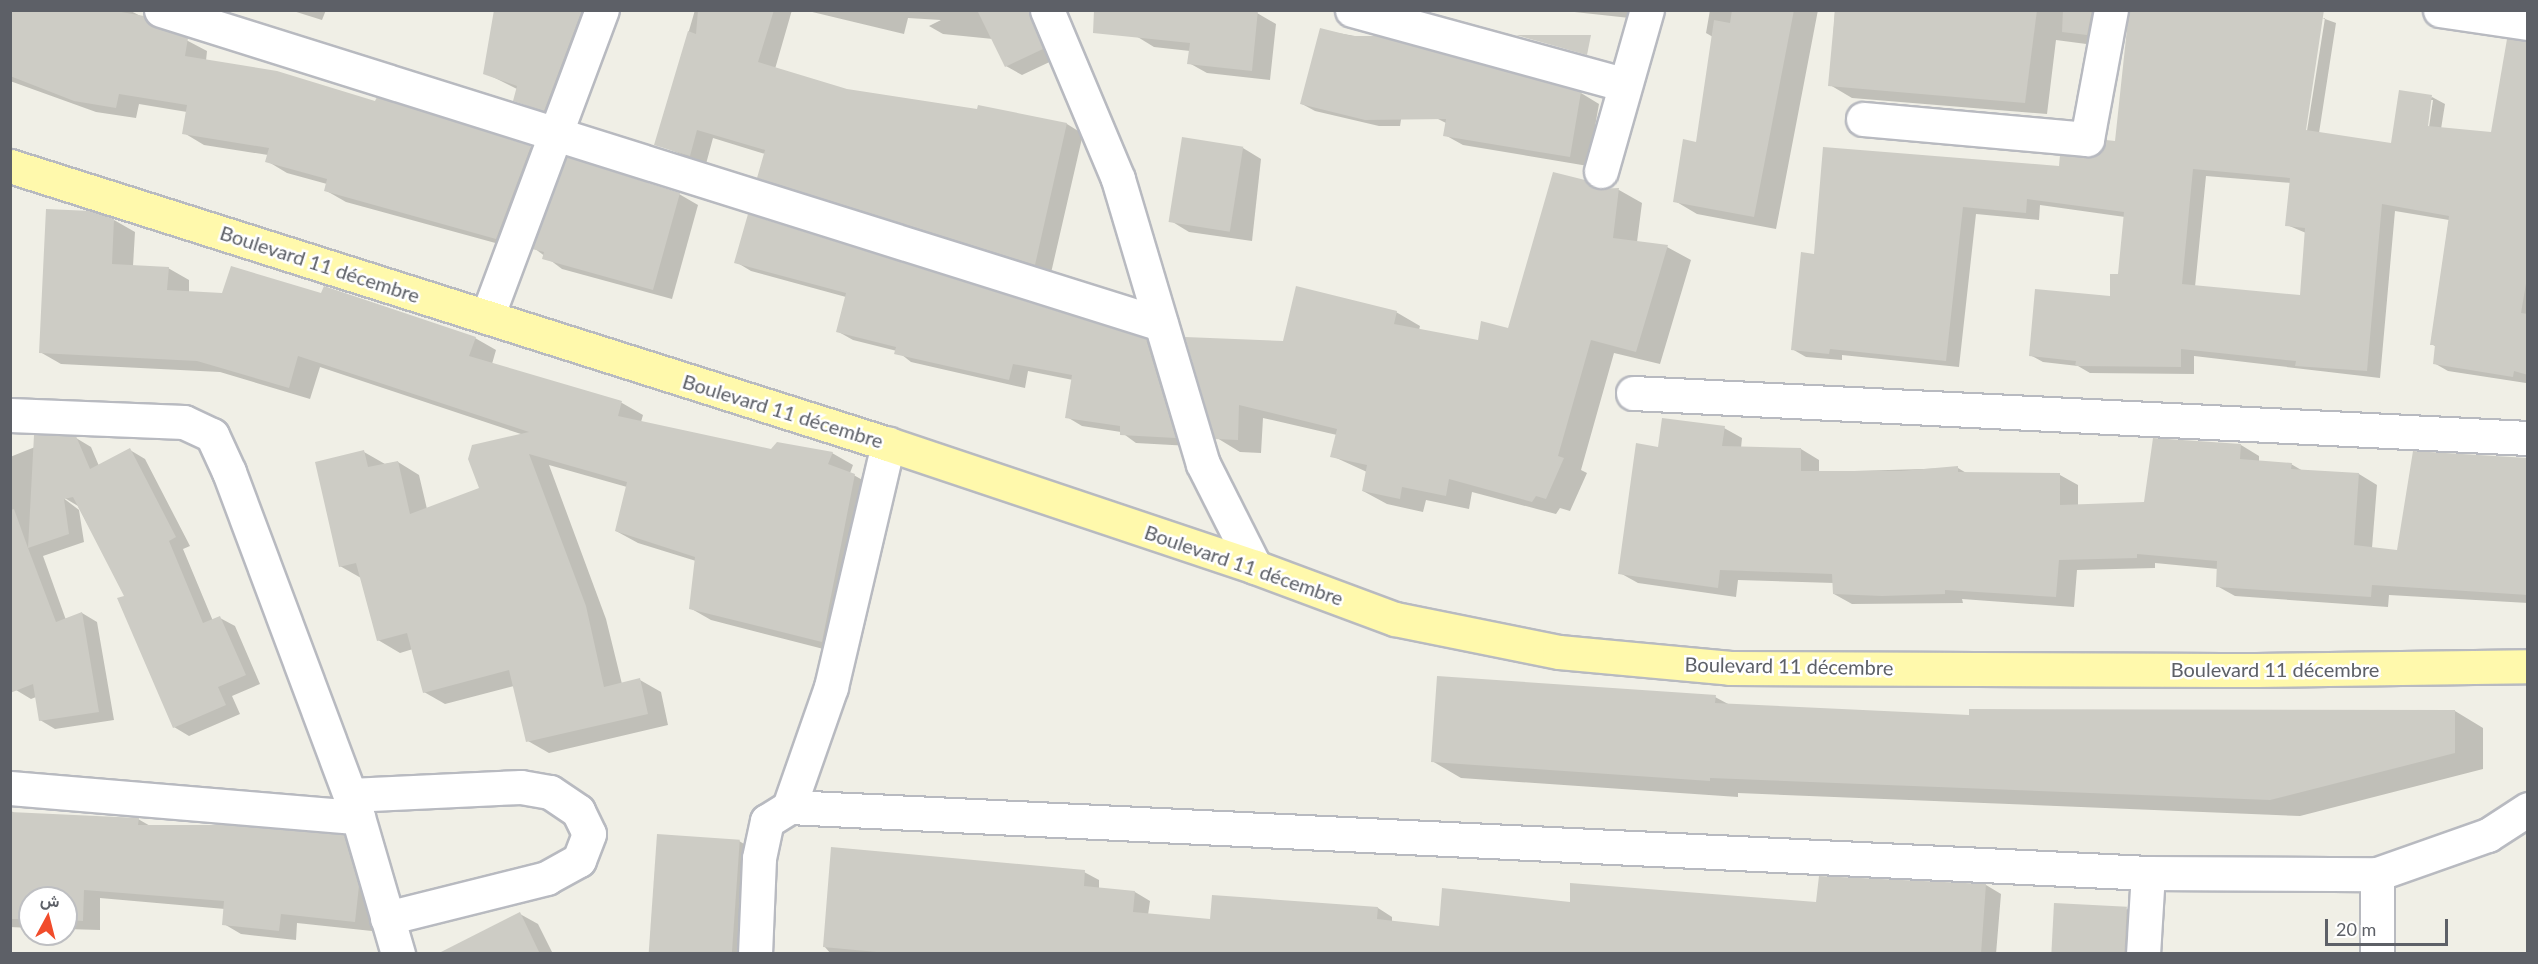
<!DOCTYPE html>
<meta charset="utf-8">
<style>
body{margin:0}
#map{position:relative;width:2538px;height:964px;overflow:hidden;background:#f0efe6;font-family:Lato,Vazirmatn,sans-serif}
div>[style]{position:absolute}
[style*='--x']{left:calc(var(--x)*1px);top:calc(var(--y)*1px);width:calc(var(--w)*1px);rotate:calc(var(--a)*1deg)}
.shadow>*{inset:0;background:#0003}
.building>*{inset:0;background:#cdccc5;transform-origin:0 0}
.roads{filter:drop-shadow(2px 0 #b8bac0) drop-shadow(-2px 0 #b8bac0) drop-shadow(0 2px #b8bac0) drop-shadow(0 -2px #b8bac0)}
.street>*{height:33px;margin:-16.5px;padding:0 16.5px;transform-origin:16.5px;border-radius:16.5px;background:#fff}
.primary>*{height:33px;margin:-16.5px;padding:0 16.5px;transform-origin:16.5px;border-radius:16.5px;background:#fff9ac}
span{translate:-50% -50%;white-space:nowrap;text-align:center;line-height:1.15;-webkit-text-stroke:5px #fff;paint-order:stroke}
.street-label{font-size:20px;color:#5d6067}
.frame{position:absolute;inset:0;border:12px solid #5d6067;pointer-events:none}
.north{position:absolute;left:18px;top:886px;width:60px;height:60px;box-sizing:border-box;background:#fff;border:2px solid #bebfc2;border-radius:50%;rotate:7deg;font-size:16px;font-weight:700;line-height:24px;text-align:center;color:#5d6067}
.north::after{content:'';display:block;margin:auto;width:21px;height:27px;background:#f14c2b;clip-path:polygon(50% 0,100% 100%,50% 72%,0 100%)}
.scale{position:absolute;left:2325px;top:919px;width:123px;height:27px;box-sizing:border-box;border:3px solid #5d6067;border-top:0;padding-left:8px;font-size:18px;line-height:21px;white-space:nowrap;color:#5d6067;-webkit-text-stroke:4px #fff;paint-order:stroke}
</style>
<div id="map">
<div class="shadow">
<div style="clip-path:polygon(10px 10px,129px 10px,207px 51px,206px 61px,530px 147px,551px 159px,517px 249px,346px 202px,325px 190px,327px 184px,287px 173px,267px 161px,268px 155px,204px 145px,184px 133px,187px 112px,139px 104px,136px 118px,96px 112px,10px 81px)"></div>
<div style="clip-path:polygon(290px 10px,326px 10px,322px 20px)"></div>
<div style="clip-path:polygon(496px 10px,606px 10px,563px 120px,514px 100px,517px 89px,485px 73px)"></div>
<div style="clip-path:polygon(695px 10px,792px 10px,775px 69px,846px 90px,978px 111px,979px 106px,1067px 124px,1083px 134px,1051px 273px,775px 186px,759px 177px,765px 154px,713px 138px,706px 164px,656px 144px)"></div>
<div style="clip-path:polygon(804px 10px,1047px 10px,1058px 58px,1022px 75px,1006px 66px,993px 39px,943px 34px,929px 26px,941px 20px,908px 18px,904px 34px)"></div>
<div style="clip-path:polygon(1556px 10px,1643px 10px,1639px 19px)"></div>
<div style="clip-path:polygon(1710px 10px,1818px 10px,1776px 229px,1697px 214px,1675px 201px,1698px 143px,1713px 37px,1706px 33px)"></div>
<div style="clip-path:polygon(1835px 10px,2122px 10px,2109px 47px,2056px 40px,2047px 114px,1852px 98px,1830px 85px)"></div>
<div style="clip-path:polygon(evenodd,2306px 12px,2336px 23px,2319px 133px,2393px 144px,2432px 97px,2445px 104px,2441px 129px,2492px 134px,2528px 49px,2526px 383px,2448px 371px,2434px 363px,2437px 347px,2431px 344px,2449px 220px,2395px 211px,2380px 378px,2194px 356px,2194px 374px,2090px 373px,2078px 366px,2043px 362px,2030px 355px,2112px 298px,2119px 275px,2125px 217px,2040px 205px,2039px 220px,1976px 214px,1959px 367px,1842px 355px,1842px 360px,1806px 357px,1792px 349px,1815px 255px,2095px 158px,2306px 12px,2322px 18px,2325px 18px,2306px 137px,2303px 137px,2322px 18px,2306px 12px,2430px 100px,2433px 100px,2428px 134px,2425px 134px,2430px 100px,2306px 12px,2206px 176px,2291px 183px,2287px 225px,2306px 233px,2302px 296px,2195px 287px,2206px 176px)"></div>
<div style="clip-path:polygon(1257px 13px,1276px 24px,1270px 80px,1207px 73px,1189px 63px,1190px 51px,1154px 47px,1136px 36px)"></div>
<div style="clip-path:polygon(1321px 30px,1400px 44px,1412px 51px,1400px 126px,1379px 126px,1315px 111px,1302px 104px)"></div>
<div style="clip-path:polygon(1581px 93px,1599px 104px,1588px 166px,1463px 145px,1445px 135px,1446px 123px,1438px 119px)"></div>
<div style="clip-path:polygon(1243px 148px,1261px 159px,1252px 241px,1189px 232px,1171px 221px)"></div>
<div style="clip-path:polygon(1584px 181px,1601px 190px,1619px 190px,1642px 203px,1637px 242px,1667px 247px,1691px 260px,1660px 364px,1614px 353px,1581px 470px,1587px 473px,1570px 511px,1560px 508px,1556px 514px,1472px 492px,1469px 509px,1426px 500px,1423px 512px,1387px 504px,1363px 491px,1367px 472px,1332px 456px,1337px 435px,1263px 418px,1261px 453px,1240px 452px,1217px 438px,1187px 339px,1284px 342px,1396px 312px,1420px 326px,1419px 330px,1479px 342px,1509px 330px)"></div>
<div style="clip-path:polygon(679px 194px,698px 205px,672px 299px,562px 269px,534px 248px)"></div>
<div style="clip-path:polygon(114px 220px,135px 232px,133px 266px,168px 268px,189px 280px,189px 293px,475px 338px,496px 350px,492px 364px,622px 403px,643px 415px,641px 422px,771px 451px,832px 453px,853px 465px,850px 473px,875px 487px,843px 654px,711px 620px,690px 608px,696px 561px,638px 543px,616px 531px,627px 487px,549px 465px,606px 619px,622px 684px,640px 680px,661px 692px,668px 725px,549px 753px,528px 741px,514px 686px,445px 704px,424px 692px,413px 649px,400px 653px,378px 640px,361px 578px,340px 566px,364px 452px,385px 464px,398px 462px,419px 475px,427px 509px,481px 489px,524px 435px,320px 367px,310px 399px,220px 372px,61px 364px,40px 352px)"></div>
<div style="clip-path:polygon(736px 262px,1146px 340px,1161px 349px,1190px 446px,1136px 443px,1121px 432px,1082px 426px,1067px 417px,1073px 380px,1028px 371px,1025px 388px,911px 362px,897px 351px,853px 340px,837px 331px,846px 297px,751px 271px)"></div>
<div style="clip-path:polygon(1724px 428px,1742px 438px,1741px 448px,1801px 449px,1819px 460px,1819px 472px,1958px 468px,1968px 474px,2060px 475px,2078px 485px,2078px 506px,2146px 504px,2241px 445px,2259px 456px,2259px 462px,2291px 464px,2303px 471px,2359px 474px,2377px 485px,2372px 548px,2398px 551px,2528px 460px,2528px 603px,2389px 595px,2388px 607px,2235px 596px,2217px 586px,2218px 569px,2155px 563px,2155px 568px,2077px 570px,2074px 607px,1962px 599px,1963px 603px,1852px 604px,1834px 594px,1834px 583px,1738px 580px,1736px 597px,1638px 583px,1620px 573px,1659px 448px)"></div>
<div style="clip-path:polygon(60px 437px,76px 438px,91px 447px,99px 466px,130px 450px,145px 459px,190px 546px,183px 549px,213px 621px,220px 618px,235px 626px,260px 684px,232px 696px,240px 714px,189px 736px,174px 727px,126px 596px,78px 506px,58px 494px,79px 510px,84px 542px,43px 556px,66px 620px,82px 613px,97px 622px,114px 720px,55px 729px,40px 720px,36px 697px,31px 699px,16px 690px,10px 675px,10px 457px)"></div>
<div style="clip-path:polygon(1715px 697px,1730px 705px,1971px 716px,2455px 711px,2483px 728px,2483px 769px,2300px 816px,1738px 793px,1738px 797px,1461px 778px,1432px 761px)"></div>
<div style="clip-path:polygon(10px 810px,14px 813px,138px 819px,152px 827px,343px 836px,361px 846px,375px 896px,372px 931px,297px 923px,296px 940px,241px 934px,224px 924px,225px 909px,100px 898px,100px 930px,66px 929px,66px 898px,30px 898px,30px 928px,10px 927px)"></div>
<div style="clip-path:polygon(739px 841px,758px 852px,751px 954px,651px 954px)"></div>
<div style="clip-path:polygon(1084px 872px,1099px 880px,1099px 889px,1135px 892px,1150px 901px,1148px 915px,1211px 921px,1378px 908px,1392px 917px,1392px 922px,1440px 928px,1571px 903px,1817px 904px,1986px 885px,2001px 894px,1996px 954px,831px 954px,824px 946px)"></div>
<div style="clip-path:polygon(2127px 909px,2145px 919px,2143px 954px,2053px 954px)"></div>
<div style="clip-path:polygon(520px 914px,538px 924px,553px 954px,471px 954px)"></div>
</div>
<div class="building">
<div style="clip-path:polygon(10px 10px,110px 10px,144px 16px,155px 28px,188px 38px,185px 56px,277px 71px,375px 101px,377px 97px,531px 146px,496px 239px,324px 191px,327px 179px,265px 162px,269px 148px,182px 134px,187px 105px,119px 94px,116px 108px,74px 101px,10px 76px)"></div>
<div style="clip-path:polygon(494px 10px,582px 10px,544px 111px,513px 101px,517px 86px,483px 74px)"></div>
<div style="clip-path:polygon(698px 10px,774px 10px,758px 62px,847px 89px,977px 109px,978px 105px,1067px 123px,1035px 265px,757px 178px,765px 150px,697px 130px,690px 156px,654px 145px,688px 31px,696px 34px)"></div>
<div style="clip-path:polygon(977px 10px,1029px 10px,1043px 49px,1005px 67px)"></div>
<div style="clip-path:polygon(1094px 10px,1258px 10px,1252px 71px,1187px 64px,1190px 43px,1093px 33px)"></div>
<div style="clip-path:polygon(1732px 10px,1794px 10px,1754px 217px,1673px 202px,1683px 139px,1696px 142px,1714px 20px,1730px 23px)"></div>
<div style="clip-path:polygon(1835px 10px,2037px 10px,2025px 103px,1828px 86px)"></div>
<div style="clip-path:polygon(2063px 10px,2092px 10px,2087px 35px,2062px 32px)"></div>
<div style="clip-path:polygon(evenodd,2129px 10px,2324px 10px,2306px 130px,2391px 143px,2399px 90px,2432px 95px,2428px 126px,2491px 132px,2507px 39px,2528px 41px,2528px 272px,2521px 313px,2528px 314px,2528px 375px,2514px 371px,2513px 377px,2433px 364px,2435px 345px,2430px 345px,2449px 216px,2382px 204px,2367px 371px,2295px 366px,2296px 361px,2181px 349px,2181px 367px,2075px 366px,2076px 361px,2029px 356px,2035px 289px,2110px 296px,2110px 274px,2118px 274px,2124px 212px,2027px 199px,2026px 213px,1963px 207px,1946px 361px,1830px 349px,1829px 354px,1791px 350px,1801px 252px,1814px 254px,1823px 147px,2059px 166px,2060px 155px,2095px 156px,2106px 140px,2115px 141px,2129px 10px,2193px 169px,2290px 178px,2285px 226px,2305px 228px,2300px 295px,2182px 284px,2193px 169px)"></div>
<div style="clip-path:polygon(1320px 28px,1352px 36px,1376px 36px,1581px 92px,1570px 157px,1443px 136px,1446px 119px,1365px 120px,1300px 104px)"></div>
<div style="clip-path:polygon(1516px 35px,1591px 35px,1587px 55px)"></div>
<div style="left:1182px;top:137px;width:62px;height:86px;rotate:9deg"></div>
<div style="clip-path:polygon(567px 157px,680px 193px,653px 290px,542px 259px,544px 252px,532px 249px)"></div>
<div style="clip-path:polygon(1553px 172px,1585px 180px,1596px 189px,1619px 188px,1613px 238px,1668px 245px,1636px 352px,1591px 340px,1558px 456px,1564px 458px,1546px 499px,1536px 496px,1532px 502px,1449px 479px,1446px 496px,1402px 487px,1400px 499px,1362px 491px,1367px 465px,1330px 457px,1337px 429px,1239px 405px,1238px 440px,1215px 439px,1185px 337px,1283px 341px,1296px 286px,1397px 311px,1394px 324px,1478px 340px,1481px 321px,1508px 328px)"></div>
<div style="clip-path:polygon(46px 209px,91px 211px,114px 219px,112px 264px,169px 267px,167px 290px,222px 293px,231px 266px,321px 293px,324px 286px,476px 337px,469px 356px,622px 401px,618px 416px,771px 449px,777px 442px,833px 452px,828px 464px,855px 474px,822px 642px,689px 609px,695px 557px,615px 531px,627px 482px,529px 454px,586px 606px,604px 687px,640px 678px,648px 714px,526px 742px,509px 670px,423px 693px,407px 633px,377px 641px,356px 563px,339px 567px,315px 462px,364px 450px,368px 467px,398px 461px,410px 514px,479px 488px,468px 459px,472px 445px,529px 432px,298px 356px,289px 388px,197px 361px,39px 353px)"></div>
<div style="clip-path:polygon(748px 214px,1146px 339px,1176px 438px,1120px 435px,1120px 426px,1065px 418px,1072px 375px,1013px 364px,1009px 380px,894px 354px,896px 347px,836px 332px,846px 293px,734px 263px)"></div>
<div style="clip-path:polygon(1662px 418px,1725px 426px,1722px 446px,1801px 448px,1801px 471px,1901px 471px,1958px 466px,1958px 472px,2060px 473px,2060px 505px,2144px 502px,2153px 438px,2241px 444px,2240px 459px,2292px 463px,2291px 469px,2359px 473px,2354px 545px,2397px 550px,2413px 451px,2528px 458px,2528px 595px,2372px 585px,2371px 597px,2216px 587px,2217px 561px,2137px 554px,2137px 558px,2059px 560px,2056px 597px,1945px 590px,1945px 594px,1882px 596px,1833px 594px,1832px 574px,1720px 570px,1718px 588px,1618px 574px,1636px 443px,1658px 447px)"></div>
<div style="clip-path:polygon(34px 435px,76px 436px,90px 469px,130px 448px,176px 537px,169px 541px,203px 623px,220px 616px,246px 675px,218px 687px,226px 705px,173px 728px,117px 598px,124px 596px,73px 497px,64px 499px,69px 534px,28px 548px,56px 622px,82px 612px,99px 712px,39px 721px,33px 684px,10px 693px,10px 510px,14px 509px,28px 548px)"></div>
<div style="clip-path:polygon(1437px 676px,1716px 695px,1715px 703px,1969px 715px,1969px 709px,2455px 710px,2455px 753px,2270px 800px,1710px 778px,1710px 781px,1431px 762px)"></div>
<div style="clip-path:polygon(10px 812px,139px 818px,138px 825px,225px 825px,344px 835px,359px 886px,355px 922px,281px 914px,279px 931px,222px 925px,224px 901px,84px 890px,83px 921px,66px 920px,66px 898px,30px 898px,30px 919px,10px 919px)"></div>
<div style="left:657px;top:834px;width:83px;height:120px;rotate:4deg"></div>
<div style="clip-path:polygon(831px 847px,1085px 870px,1084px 886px,1135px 891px,1133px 912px,1210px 919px,1212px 895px,1378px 907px,1377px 919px,1439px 926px,1442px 888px,1570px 902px,1570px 883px,1816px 902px,1819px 876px,1986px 884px,1981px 954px,898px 954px,823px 947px)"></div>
<div style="left:2054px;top:903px;width:73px;height:51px;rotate:3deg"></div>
<div style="clip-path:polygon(520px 912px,540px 954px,437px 954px)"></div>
</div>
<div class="roads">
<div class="street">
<div style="--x:161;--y:10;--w:1048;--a:17.43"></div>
<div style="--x:1047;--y:10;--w:183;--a:67.2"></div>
<div style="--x:1118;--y:179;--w:297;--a:73.4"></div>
<div style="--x:1203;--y:464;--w:115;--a:63.2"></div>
<div style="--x:1352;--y:10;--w:281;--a:15.3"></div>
<div style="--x:2440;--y:10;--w:89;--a:8.4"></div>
<div style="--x:1863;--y:119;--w:225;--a:5.1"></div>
<div style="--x:2087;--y:139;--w:131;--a:-79.5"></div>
<div style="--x:1601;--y:171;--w:167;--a:-74.1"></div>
<div style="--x:487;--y:317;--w:328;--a:-69.5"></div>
<div style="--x:1633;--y:393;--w:896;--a:2.88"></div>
<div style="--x:10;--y:415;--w:174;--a:2.3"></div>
<div style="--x:184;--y:422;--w:31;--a:25"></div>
<div style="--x:212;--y:435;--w:41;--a:65.3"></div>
<div style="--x:229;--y:472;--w:368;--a:69.5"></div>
<div style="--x:358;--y:817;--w:143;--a:73.7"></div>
<div style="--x:10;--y:788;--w:349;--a:4.8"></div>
<div style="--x:350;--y:795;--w:171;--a:-2.7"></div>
<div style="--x:521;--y:787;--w:29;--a:10"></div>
<div style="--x:550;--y:792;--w:34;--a:34"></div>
<div style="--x:578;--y:811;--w:25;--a:64"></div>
<div style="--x:589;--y:834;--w:28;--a:111"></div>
<div style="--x:579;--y:860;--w:37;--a:151"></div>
<div style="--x:547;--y:878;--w:165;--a:166"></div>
<div style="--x:789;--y:807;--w:127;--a:-70.7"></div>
<div style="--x:831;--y:687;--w:250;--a:-76.8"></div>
<div style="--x:755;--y:954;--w:96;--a:-87.6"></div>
<div style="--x:759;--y:858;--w:38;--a:-78"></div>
<div style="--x:767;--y:821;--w:26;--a:-32"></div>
<div style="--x:789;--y:807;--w:1361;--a:2.78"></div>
<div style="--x:2148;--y:873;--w:229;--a:0.3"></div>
<div style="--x:2377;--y:874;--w:118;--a:-19.4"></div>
<div style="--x:2488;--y:835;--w:48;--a:-33"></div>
<div style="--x:2143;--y:954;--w:81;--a:-86.5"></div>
<div style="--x:2377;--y:954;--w:80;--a:-90"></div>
</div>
<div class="primary">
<div style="--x:10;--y:166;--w:921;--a:17.57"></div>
<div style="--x:888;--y:444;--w:387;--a:18.5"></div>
<div style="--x:1255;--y:567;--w:149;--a:20.4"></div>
<div style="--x:1395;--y:619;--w:167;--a:11.4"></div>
<div style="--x:1559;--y:652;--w:172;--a:5.3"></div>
<div style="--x:1730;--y:668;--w:526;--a:0.22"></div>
<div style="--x:2256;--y:670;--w:272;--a:-0.8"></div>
</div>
</div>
<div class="street-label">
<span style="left:320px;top:264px;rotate:18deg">Boulevard 11 décembre</span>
<span style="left:783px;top:411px;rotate:17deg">Boulevard 11 décembre</span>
<span style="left:1244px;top:565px;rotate:19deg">Boulevard 11 décembre</span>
<span style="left:1789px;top:666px;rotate:1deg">Boulevard 11 décembre</span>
<span style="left:2275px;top:669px">Boulevard 11 décembre</span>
</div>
<div class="frame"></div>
<div class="north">ش</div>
<div class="scale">20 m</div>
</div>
